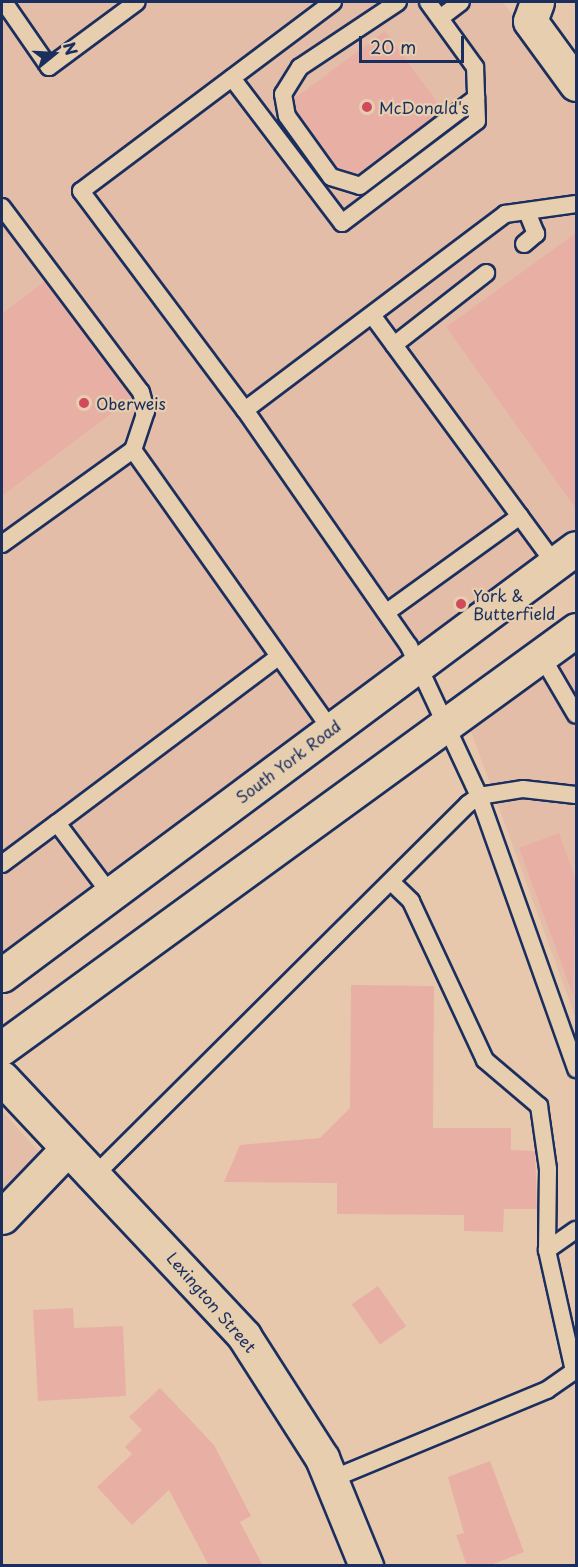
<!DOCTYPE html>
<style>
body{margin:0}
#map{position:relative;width:578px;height:1567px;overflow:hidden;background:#e8c8ad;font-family:"Playpen Sans",sans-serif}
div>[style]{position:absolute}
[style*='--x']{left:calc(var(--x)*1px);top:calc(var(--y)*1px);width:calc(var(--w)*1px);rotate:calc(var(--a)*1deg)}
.built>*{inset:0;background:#e4bda9}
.building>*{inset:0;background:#e8afa5;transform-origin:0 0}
.roads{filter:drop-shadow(2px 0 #1b2f5e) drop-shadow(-2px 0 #1b2f5e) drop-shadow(0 2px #1b2f5e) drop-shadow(0 -2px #1b2f5e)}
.lane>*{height:16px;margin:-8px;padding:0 8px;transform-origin:8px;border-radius:8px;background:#e7ceaf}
.street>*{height:33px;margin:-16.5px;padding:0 16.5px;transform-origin:16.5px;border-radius:16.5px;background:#e7ceaf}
.secondary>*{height:33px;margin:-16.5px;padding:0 16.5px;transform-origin:16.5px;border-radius:16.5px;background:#e7ceaf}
.dots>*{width:16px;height:16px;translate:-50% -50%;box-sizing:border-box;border:3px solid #e7ceaf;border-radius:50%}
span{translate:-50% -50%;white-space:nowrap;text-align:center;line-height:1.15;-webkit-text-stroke:4.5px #e7ceaf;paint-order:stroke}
.poi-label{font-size:16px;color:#1b2f5e}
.left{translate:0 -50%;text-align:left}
.street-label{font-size:16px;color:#1b2f5e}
.frame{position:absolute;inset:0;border:3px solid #1b2f5e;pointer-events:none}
.north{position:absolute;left:24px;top:24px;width:60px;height:60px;-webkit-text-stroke:4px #e7ceaf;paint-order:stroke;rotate:72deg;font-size:16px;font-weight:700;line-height:24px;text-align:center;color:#1b2f5e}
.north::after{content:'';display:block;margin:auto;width:21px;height:27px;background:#1b2f5e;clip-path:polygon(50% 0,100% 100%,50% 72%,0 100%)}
.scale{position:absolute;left:359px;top:36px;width:105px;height:27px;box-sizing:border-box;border:3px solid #1b2f5e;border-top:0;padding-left:8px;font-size:18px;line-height:21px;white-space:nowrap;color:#1b2f5e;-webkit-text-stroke:4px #e7ceaf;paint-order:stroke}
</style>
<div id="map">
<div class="built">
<div style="clip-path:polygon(2px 2px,503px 2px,576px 103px,576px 535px,2px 967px)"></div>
<div style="clip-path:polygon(576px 653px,576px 1019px,470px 729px)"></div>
<div style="clip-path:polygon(2px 1111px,61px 1176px,2px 1238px)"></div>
</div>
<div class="building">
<div style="clip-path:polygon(385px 31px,443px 110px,358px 174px,338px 168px,297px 112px,294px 99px)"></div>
<div style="clip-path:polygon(576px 233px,576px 509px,446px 327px)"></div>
<div style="clip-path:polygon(45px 281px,132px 398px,2px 496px,2px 314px)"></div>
<div style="clip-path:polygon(559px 833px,576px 880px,573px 995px,519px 848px)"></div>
<div style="clip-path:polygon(351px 985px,434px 986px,433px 1128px,511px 1128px,511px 1150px,535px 1151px,537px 1209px,504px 1209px,503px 1232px,464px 1231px,464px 1215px,337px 1214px,337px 1183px,224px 1182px,240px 1145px,320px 1138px,350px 1108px)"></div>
<div style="left:378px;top:1286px;width:49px;height:32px;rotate:55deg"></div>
<div style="clip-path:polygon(73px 1308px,74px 1328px,123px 1326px,126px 1396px,38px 1401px,33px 1310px)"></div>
<div style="clip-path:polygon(160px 1388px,214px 1445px,251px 1516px,240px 1522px,263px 1566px,209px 1566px,169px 1490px,132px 1525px,97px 1487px,132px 1454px,125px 1447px,142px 1430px,129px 1417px)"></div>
<div style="clip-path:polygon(490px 1461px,524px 1552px,488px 1566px,467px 1566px,456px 1535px,464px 1533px,448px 1477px)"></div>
</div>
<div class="roads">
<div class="lane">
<div style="--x:4;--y:2;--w:79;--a:55.3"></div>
<div style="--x:49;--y:67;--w:109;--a:-36.5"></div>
<div style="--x:333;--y:2;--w:315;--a:143.1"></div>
<div style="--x:81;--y:191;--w:274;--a:53.2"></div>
<div style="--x:245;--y:410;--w:287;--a:55.2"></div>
<div style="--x:409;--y:646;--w:166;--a:65"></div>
<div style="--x:479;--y:796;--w:290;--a:70.4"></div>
<div style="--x:398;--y:2;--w:118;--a:146.4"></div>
<div style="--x:300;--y:67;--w:32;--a:122"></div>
<div style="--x:283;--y:94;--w:22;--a:80"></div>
<div style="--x:287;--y:116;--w:75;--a:54.2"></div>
<div style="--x:331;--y:177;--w:30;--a:17"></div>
<div style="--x:360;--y:186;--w:146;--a:-37.2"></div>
<div style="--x:440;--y:18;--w:26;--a:-37"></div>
<div style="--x:232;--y:78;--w:182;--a:52.8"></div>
<div style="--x:342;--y:223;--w:169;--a:-37.1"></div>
<div style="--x:477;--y:121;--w:54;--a:-92.1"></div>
<div style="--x:475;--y:67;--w:80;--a:-125.9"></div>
<div style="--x:2;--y:207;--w:231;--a:53.1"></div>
<div style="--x:141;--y:392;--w:20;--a:75"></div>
<div style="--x:146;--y:411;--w:41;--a:108.4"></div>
<div style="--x:524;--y:244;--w:16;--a:-40"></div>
<div style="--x:536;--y:234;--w:24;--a:-112"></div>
<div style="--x:372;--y:315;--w:309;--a:53.7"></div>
<div style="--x:394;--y:345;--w:117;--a:-38"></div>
<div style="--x:245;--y:410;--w:326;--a:-37"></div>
<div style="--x:505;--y:214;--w:72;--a:-8"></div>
<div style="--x:2;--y:544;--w:161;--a:-35.7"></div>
<div style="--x:133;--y:450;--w:341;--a:54.7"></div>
<div style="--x:387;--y:612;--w:164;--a:-35.8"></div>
<div style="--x:541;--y:655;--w:69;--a:59.7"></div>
<div style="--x:2;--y:864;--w:69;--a:-36.7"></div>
<div style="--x:109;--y:892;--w:86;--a:-127"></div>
<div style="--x:57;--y:823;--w:275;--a:-36.9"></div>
<div style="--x:94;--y:1176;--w:528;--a:-44.85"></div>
<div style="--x:468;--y:804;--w:14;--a:-36"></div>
<div style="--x:479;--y:796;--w:45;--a:-9"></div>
<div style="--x:523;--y:789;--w:53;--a:6.5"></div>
<div style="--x:547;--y:1250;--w:35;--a:-35"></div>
<div style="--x:332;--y:1479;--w:233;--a:-22.5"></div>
<div style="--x:547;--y:1390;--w:33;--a:-35"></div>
<div style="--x:574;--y:1371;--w:124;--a:-102.6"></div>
<div style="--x:547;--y:1250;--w:81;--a:-89.3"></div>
<div style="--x:548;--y:1169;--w:64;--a:-98.1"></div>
<div style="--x:539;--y:1106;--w:71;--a:-139.6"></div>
<div style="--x:485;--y:1060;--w:175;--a:-115"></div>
<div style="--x:411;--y:901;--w:28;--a:-136"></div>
</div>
<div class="street">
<div style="--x:2;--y:1078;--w:354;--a:46.8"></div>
<div style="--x:244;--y:1336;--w:145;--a:57.4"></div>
<div style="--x:322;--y:1458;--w:117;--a:67.8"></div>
<div style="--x:2;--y:1217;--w:94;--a:-46.3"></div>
</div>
<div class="secondary">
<div style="--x:537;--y:2;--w:20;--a:110"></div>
<div style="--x:530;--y:21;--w:78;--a:53.9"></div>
<div style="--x:2;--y:975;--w:715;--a:-36.65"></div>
<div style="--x:2;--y:1048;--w:710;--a:-36.06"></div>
</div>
</div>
<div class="dots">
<div style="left:367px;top:107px;background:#d1495b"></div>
<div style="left:84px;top:403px;background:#d1495b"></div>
<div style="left:461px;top:604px;background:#d1495b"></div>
</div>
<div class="poi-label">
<span class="left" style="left:379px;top:107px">McDonald's</span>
<span class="left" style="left:96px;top:403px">Oberweis</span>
<span class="left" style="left:473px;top:604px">York &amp;<br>Butterfield</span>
</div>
<div class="street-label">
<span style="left:288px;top:761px;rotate:-37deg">South York Road</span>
<span style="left:212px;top:1302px;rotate:49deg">Lexington Street</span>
</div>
<div class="frame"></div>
<div class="north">N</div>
<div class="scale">20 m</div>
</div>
